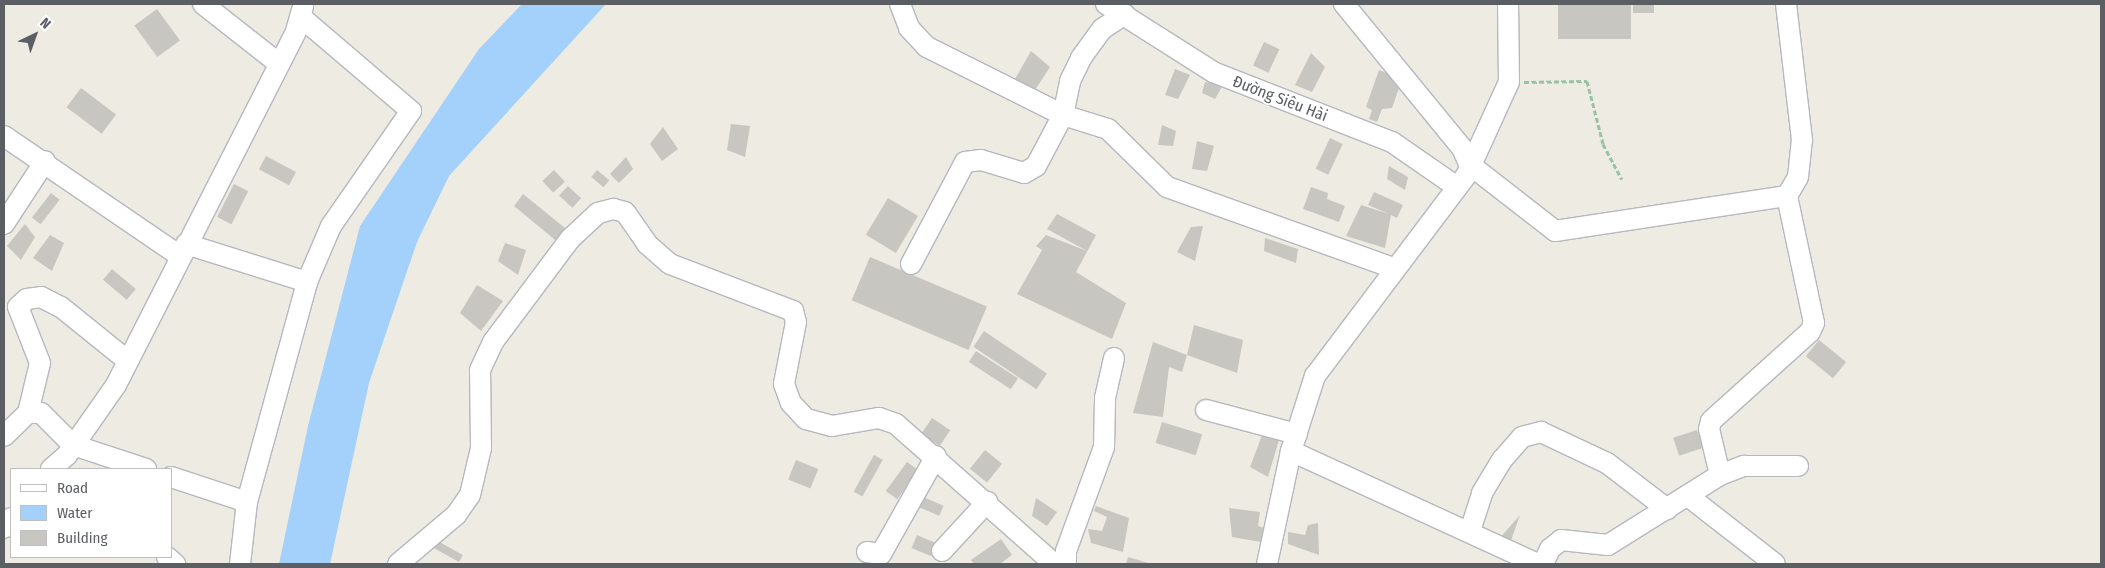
<!DOCTYPE html>
<meta charset="utf-8">
<style>
body{margin:0}
#map{position:relative;width:2105px;height:568px;overflow:hidden;background:#edebe2;font-family:"Fira Sans Condensed",sans-serif}
div>[style]{position:absolute}
[style*='--x']{left:calc(var(--x)*1px);top:calc(var(--y)*1px);width:calc(var(--w)*1px);rotate:calc(var(--a)*1deg)}
.water>*{inset:0;background:#a3d1fc}
.building>*{inset:0;background:#c8c6c0;transform-origin:0 0}
.path>*{height:3px;margin-top:-1.5px;transform-origin:0;background:repeating-linear-gradient(90deg,#97c3a5 0 5px,transparent 0 7.5px)}
.roads{filter:drop-shadow(1px 0 #b5b8bd) drop-shadow(-1px 0 #b5b8bd) drop-shadow(0 1px #b5b8bd) drop-shadow(0 -1px #b5b8bd)}
.minor>*{height:20px;margin:-10px;padding:0 10px;transform-origin:10px;border-radius:10px;background:#fff}
span{translate:-50% -50%;white-space:nowrap;text-align:center;line-height:1.15;-webkit-text-stroke:4px #fff;paint-order:stroke}
.street-label{font-size:16px;color:#5b5e63}
.frame{position:absolute;inset:0;border:5px solid #5b5e63;pointer-events:none}
.legend{position:absolute;left:10px;top:468px;width:162px;height:90px;box-sizing:border-box;background:#fff;border:1px solid #bdbfc1;margin:0;padding:6px 9px;list-style:none;font-size:15px;color:#5b5e63}
.legend li{display:flex;align-items:center;gap:10px;height:25px}
.legend b{width:25px;border:1px solid #bdbfc1}
.north{position:absolute;left:10px;top:10px;width:50px;height:50px;-webkit-text-stroke:4px #fff;paint-order:stroke;rotate:42deg;font-size:14px;font-weight:700;line-height:20px;text-align:center;color:#5b5e63}
.north::after{content:'';display:block;margin:auto;width:18px;height:22px;background:#5b5e63;clip-path:polygon(50% 0,100% 100%,50% 72%,0 100%)}
</style>
<div id="map">
<div class="water">
<div style="clip-path:polygon(522px 4px,606px 4px,449px 176px,417px 242px,369px 383px,330px 564px,279px 564px,308px 426px,360px 226px,479px 49px)"></div>
</div>
<div class="building">
<div style="left:1558px;top:4px;width:73px;height:35px"></div>
<div style="left:1633px;top:4px;width:21px;height:9px"></div>
<div style="left:157px;top:9px;width:39px;height:28px;rotate:54deg"></div>
<div style="left:1264px;top:42px;width:17px;height:26px;rotate:25deg"></div>
<div style="clip-path:polygon(1031px 51px,1050px 67px,1035px 90px,1015px 79px)"></div>
<div style="clip-path:polygon(1311px 53px,1325px 67px,1312px 92px,1295px 85px)"></div>
<div style="clip-path:polygon(1175px 69px,1190px 75px,1178px 99px,1165px 95px)"></div>
<div style="clip-path:polygon(1379px 70px,1397px 77px,1395px 83px,1400px 85px,1392px 108px,1382px 109px,1377px 122px,1369px 119px,1372px 110px,1366px 107px)"></div>
<div style="clip-path:polygon(1205px 82px,1223px 85px,1215px 99px,1202px 93px)"></div>
<div style="left:81px;top:88px;width:44px;height:24px;rotate:37deg"></div>
<div style="clip-path:polygon(731px 124px,750px 126px,745px 157px,727px 150px)"></div>
<div style="clip-path:polygon(1162px 125px,1176px 131px,1173px 146px,1158px 145px)"></div>
<div style="clip-path:polygon(663px 127px,678px 149px,662px 161px,650px 144px)"></div>
<div style="left:1330px;top:138px;width:14px;height:34px;rotate:25deg"></div>
<div style="clip-path:polygon(1197px 141px,1214px 146px,1207px 171px,1192px 169px)"></div>
<div style="left:266px;top:156px;width:34px;height:15px;rotate:28deg"></div>
<div style="clip-path:polygon(626px 157px,633px 169px,619px 183px,610px 174px)"></div>
<div style="clip-path:polygon(1389px 166px,1408px 177px,1405px 190px,1387px 179px)"></div>
<div style="left:554px;top:170px;width:16px;height:16px;rotate:47deg"></div>
<div style="left:597px;top:170px;width:16px;height:9px;rotate:40deg"></div>
<div style="left:234px;top:184px;width:16px;height:37px;rotate:27deg"></div>
<div style="left:568px;top:186px;width:18px;height:13px;rotate:43deg"></div>
<div style="clip-path:polygon(1311px 187px,1328px 193px,1327px 199px,1345px 206px,1339px 222px,1303px 209px)"></div>
<div style="clip-path:polygon(1374px 192px,1403px 205px,1397px 218px,1391px 215px,1385px 248px,1346px 236px,1361px 205px,1389px 214px,1368px 205px)"></div>
<div style="left:51px;top:193px;width:11px;height:31px;rotate:38deg"></div>
<div style="clip-path:polygon(523px 194px,565px 228px,560px 244px,514px 206px)"></div>
<div style="left:888px;top:198px;width:35px;height:43px;rotate:31deg"></div>
<div style="clip-path:polygon(1057px 214px,1096px 235px,1076px 272px,1126px 303px,1112px 339px,1017px 294px,1042px 250px,1036px 246px,1046px 235px,1087px 251px,1047px 229px)"></div>
<div style="clip-path:polygon(25px 224px,35px 237px,21px 260px,7px 246px)"></div>
<div style="clip-path:polygon(1203px 226px,1195px 261px,1177px 252px,1191px 227px)"></div>
<div style="clip-path:polygon(50px 235px,64px 243px,52px 271px,33px 258px)"></div>
<div style="clip-path:polygon(1265px 238px,1298px 249px,1296px 263px,1264px 251px)"></div>
<div style="clip-path:polygon(505px 243px,526px 250px,518px 275px,498px 261px)"></div>
<div style="left:870px;top:257px;width:127px;height:47px;rotate:23deg"></div>
<div style="left:112px;top:269px;width:31px;height:14px;rotate:40deg"></div>
<div style="clip-path:polygon(477px 285px,503px 301px,481px 331px,460px 313px)"></div>
<div style="clip-path:polygon(1194px 325px,1243px 340px,1237px 373px,1187px 355px,1182px 372px,1169px 367px,1163px 417px,1133px 413px,1153px 342px,1187px 355px)"></div>
<div style="left:984px;top:331px;width:76px;height:19px;rotate:34deg"></div>
<div style="left:1819px;top:340px;width:35px;height:21px;rotate:39deg"></div>
<div style="left:976px;top:351px;width:50px;height:13px;rotate:33deg"></div>
<div style="left:932px;top:418px;width:22px;height:19px;rotate:34deg"></div>
<div style="left:1162px;top:422px;width:42px;height:22px;rotate:17deg"></div>
<div style="clip-path:polygon(1264px 430px,1281px 433px,1268px 477px,1250px 467px)"></div>
<div style="left:1697px;top:430px;width:19px;height:25px;rotate:72deg"></div>
<div style="left:985px;top:450px;width:22px;height:24px;rotate:39deg"></div>
<div style="left:874px;top:455px;width:10px;height:42px;rotate:29deg"></div>
<div style="left:796px;top:460px;width:24px;height:21px;rotate:22deg"></div>
<div style="left:907px;top:462px;width:14px;height:36px;rotate:36deg"></div>
<div style="left:916px;top:494px;width:30px;height:11px;rotate:23deg"></div>
<div style="clip-path:polygon(1036px 498px,1057px 512px,1047px 526px,1032px 516px)"></div>
<div style="clip-path:polygon(1096px 506px,1129px 518px,1123px 552px,1091px 543px,1088px 529px,1102px 531px,1107px 517px,1094px 511px)"></div>
<div style="clip-path:polygon(1229px 508px,1260px 512px,1258px 526px,1264px 528px,1261px 542px,1232px 537px)"></div>
<div style="clip-path:polygon(1520px 515px,1510px 543px,1499px 539px)"></div>
<div style="clip-path:polygon(1318px 523px,1319px 555px,1288px 544px,1288px 532px,1305px 535px,1308px 525px)"></div>
<div style="left:917px;top:535px;width:21px;height:14px;rotate:23deg"></div>
<div style="left:434px;top:539px;width:33px;height:8px;rotate:29deg"></div>
<div style="clip-path:polygon(1001px 539px,1012px 555px,1000px 564px,974px 564px,971px 560px)"></div>
<div style="clip-path:polygon(1128px 557px,1152px 564px,1126px 564px)"></div>
</div>
<div class="path">
<div style="--x:1524;--y:82;--w:63;--a:-0.9"></div>
<div style="--x:1587;--y:81;--w:65;--a:75.7"></div>
<div style="--x:1603;--y:144;--w:40;--a:62"></div>
</div>
<div class="roads">
<div class="minor">
<div style="--x:203;--y:4;--w:95;--a:38.2"></div>
<div style="--x:900;--y:4;--w:26;--a:69"></div>
<div style="--x:909;--y:28;--w:26;--a:47"></div>
<div style="--x:927;--y:47;--w:152;--a:26.6"></div>
<div style="--x:1063;--y:115;--w:47;--a:17.3"></div>
<div style="--x:1108;--y:129;--w:83;--a:44.5"></div>
<div style="--x:1167;--y:187;--w:240;--a:19.7"></div>
<div style="--x:1106;--y:4;--w:127;--a:32.4"></div>
<div style="--x:1213;--y:72;--w:192;--a:21.4"></div>
<div style="--x:1392;--y:142;--w:79;--a:34.7"></div>
<div style="--x:1344;--y:4;--w:186;--a:50.7"></div>
<div style="--x:1462;--y:148;--w:17;--a:66"></div>
<div style="--x:1469;--y:164;--w:109;--a:37.9"></div>
<div style="--x:1555;--y:231;--w:235;--a:-8.6"></div>
<div style="--x:4;--y:136;--w:213;--a:34.3"></div>
<div style="--x:4;--y:224;--w:75;--a:-56.9"></div>
<div style="--x:186;--y:244;--w:127;--a:17.4"></div>
<div style="--x:911;--y:264;--w:115;--a:-62.1"></div>
<div style="--x:965;--y:162;--w:16;--a:-7"></div>
<div style="--x:981;--y:160;--w:45;--a:16.8"></div>
<div style="--x:1024;--y:173;--w:14;--a:-30"></div>
<div style="--x:1036;--y:166;--w:58;--a:-62.1"></div>
<div style="--x:1063;--y:115;--w:35;--a:-78"></div>
<div style="--x:1070;--y:81;--w:25;--a:-64"></div>
<div style="--x:1081;--y:58;--w:36;--a:-54"></div>
<div style="--x:1102;--y:29;--w:27;--a:-33"></div>
<div style="--x:1206;--y:410;--w:94;--a:14.8"></div>
<div style="--x:28;--y:413;--w:51;--a:-76.5"></div>
<div style="--x:40;--y:363;--w:60;--a:-111.4"></div>
<div style="--x:18;--y:307;--w:12;--a:-42"></div>
<div style="--x:27;--y:299;--w:14;--a:-8"></div>
<div style="--x:41;--y:297;--w:22;--a:27"></div>
<div style="--x:61;--y:307;--w:86;--a:38.9"></div>
<div style="--x:4;--y:436;--w:33;--a:-44"></div>
<div style="--x:28;--y:413;--w:13;--a:0"></div>
<div style="--x:41;--y:413;--w:45;--a:45"></div>
<div style="--x:73;--y:445;--w:77;--a:18.2"></div>
<div style="--x:1291;--y:451;--w:272;--a:24.6"></div>
<div style="--x:51;--y:469;--w:21;--a:-41"></div>
<div style="--x:67;--y:455;--w:85;--a:-55"></div>
<div style="--x:116;--y:385;--w:397;--a:-63"></div>
<div style="--x:296;--y:31;--w:26;--a:-74"></div>
<div style="--x:1720;--y:475;--w:47;--a:-103.4"></div>
<div style="--x:1709;--y:429;--w:8;--a:-76"></div>
<div style="--x:1711;--y:421;--w:133;--a:-42"></div>
<div style="--x:1810;--y:332;--w:10;--a:-66"></div>
<div style="--x:1814;--y:323;--w:130;--a:-102"></div>
<div style="--x:1787;--y:196;--w:22;--a:-60"></div>
<div style="--x:1798;--y:177;--w:37;--a:-84"></div>
<div style="--x:1802;--y:140;--w:137;--a:-96.7"></div>
<div style="--x:171;--y:477;--w:80;--a:18.2"></div>
<div style="--x:1688;--y:496;--w:110;--a:38"></div>
<div style="--x:4;--y:528;--w:12;--a:-55"></div>
<div style="--x:1470;--y:531;--w:40;--a:-72"></div>
<div style="--x:1482;--y:493;--w:39;--a:-59"></div>
<div style="--x:1502;--y:460;--w:30;--a:-49"></div>
<div style="--x:1522;--y:437;--w:20;--a:-15"></div>
<div style="--x:1541;--y:432;--w:73;--a:25.2"></div>
<div style="--x:1607;--y:463;--w:76;--a:37.5"></div>
<div style="--x:942;--y:551;--w:67;--a:-47.4"></div>
<div style="--x:867;--y:552;--w:14;--a:8"></div>
<div style="--x:881;--y:554;--w:112;--a:-60.7"></div>
<div style="--x:167;--y:557;--w:11;--a:41"></div>
<div style="--x:240;--y:564;--w:62;--a:-83.6"></div>
<div style="--x:247;--y:502;--w:228;--a:-74.7"></div>
<div style="--x:307;--y:282;--w:61;--a:-66.8"></div>
<div style="--x:331;--y:226;--w:140;--a:-55.2"></div>
<div style="--x:411;--y:111;--w:145;--a:-139.5"></div>
<div style="--x:398;--y:564;--w:76;--a:-40.2"></div>
<div style="--x:456;--y:515;--w:24;--a:-55"></div>
<div style="--x:470;--y:495;--w:48;--a:-76.8"></div>
<div style="--x:481;--y:448;--w:78;--a:-90.7"></div>
<div style="--x:480;--y:370;--w:31;--a:-65"></div>
<div style="--x:493;--y:342;--w:129;--a:-53.2"></div>
<div style="--x:570;--y:239;--w:38;--a:-43"></div>
<div style="--x:598;--y:213;--w:16;--a:-15"></div>
<div style="--x:613;--y:209;--w:12;--a:14"></div>
<div style="--x:625;--y:212;--w:39;--a:55"></div>
<div style="--x:647;--y:244;--w:30;--a:41"></div>
<div style="--x:670;--y:264;--w:132;--a:20.9"></div>
<div style="--x:793;--y:311;--w:11;--a:75"></div>
<div style="--x:796;--y:322;--w:63;--a:101"></div>
<div style="--x:784;--y:384;--w:20;--a:70"></div>
<div style="--x:791;--y:403;--w:22;--a:47"></div>
<div style="--x:806;--y:419;--w:27;--a:15"></div>
<div style="--x:832;--y:426;--w:48;--a:-9.7"></div>
<div style="--x:879;--y:418;--w:18;--a:19"></div>
<div style="--x:896;--y:424;--w:211;--a:41.5"></div>
<div style="--x:1066;--y:564;--w:13;--a:-90"></div>
<div style="--x:1066;--y:551;--w:111;--a:-69.9"></div>
<div style="--x:1104;--y:447;--w:49;--a:-88.8"></div>
<div style="--x:1105;--y:398;--w:41;--a:-77.3"></div>
<div style="--x:1267;--y:564;--w:116;--a:-78"></div>
<div style="--x:1291;--y:451;--w:79;--a:-72.3"></div>
<div style="--x:1315;--y:376;--w:253;--a:-53"></div>
<div style="--x:1467;--y:174;--w:101;--a:-65.5"></div>
<div style="--x:1509;--y:82;--w:78;--a:-90.7"></div>
<div style="--x:1543;--y:564;--w:17;--a:-65"></div>
<div style="--x:1550;--y:549;--w:14;--a:-39"></div>
<div style="--x:1561;--y:540;--w:47;--a:6.1"></div>
<div style="--x:1608;--y:545;--w:132;--a:-32"></div>
<div style="--x:1720;--y:475;--w:26;--a:-21"></div>
<div style="--x:1744;--y:466;--w:54;--a:0"></div>
</div>
</div>
<div class="street-label">
<span style="left:1280px;top:99px;rotate:21deg">Đường Siêu Hài</span>
</div>
<div class="frame"></div>
<ul class="legend">
<li><b style="height:6px;background:#fff"></b>Road</li>
<li><b style="height:14px;background:#a3d1fc"></b>Water</li>
<li><b style="height:14px;background:#c8c6c0"></b>Building</li>
</ul>
<div class="north">N</div>
</div>
